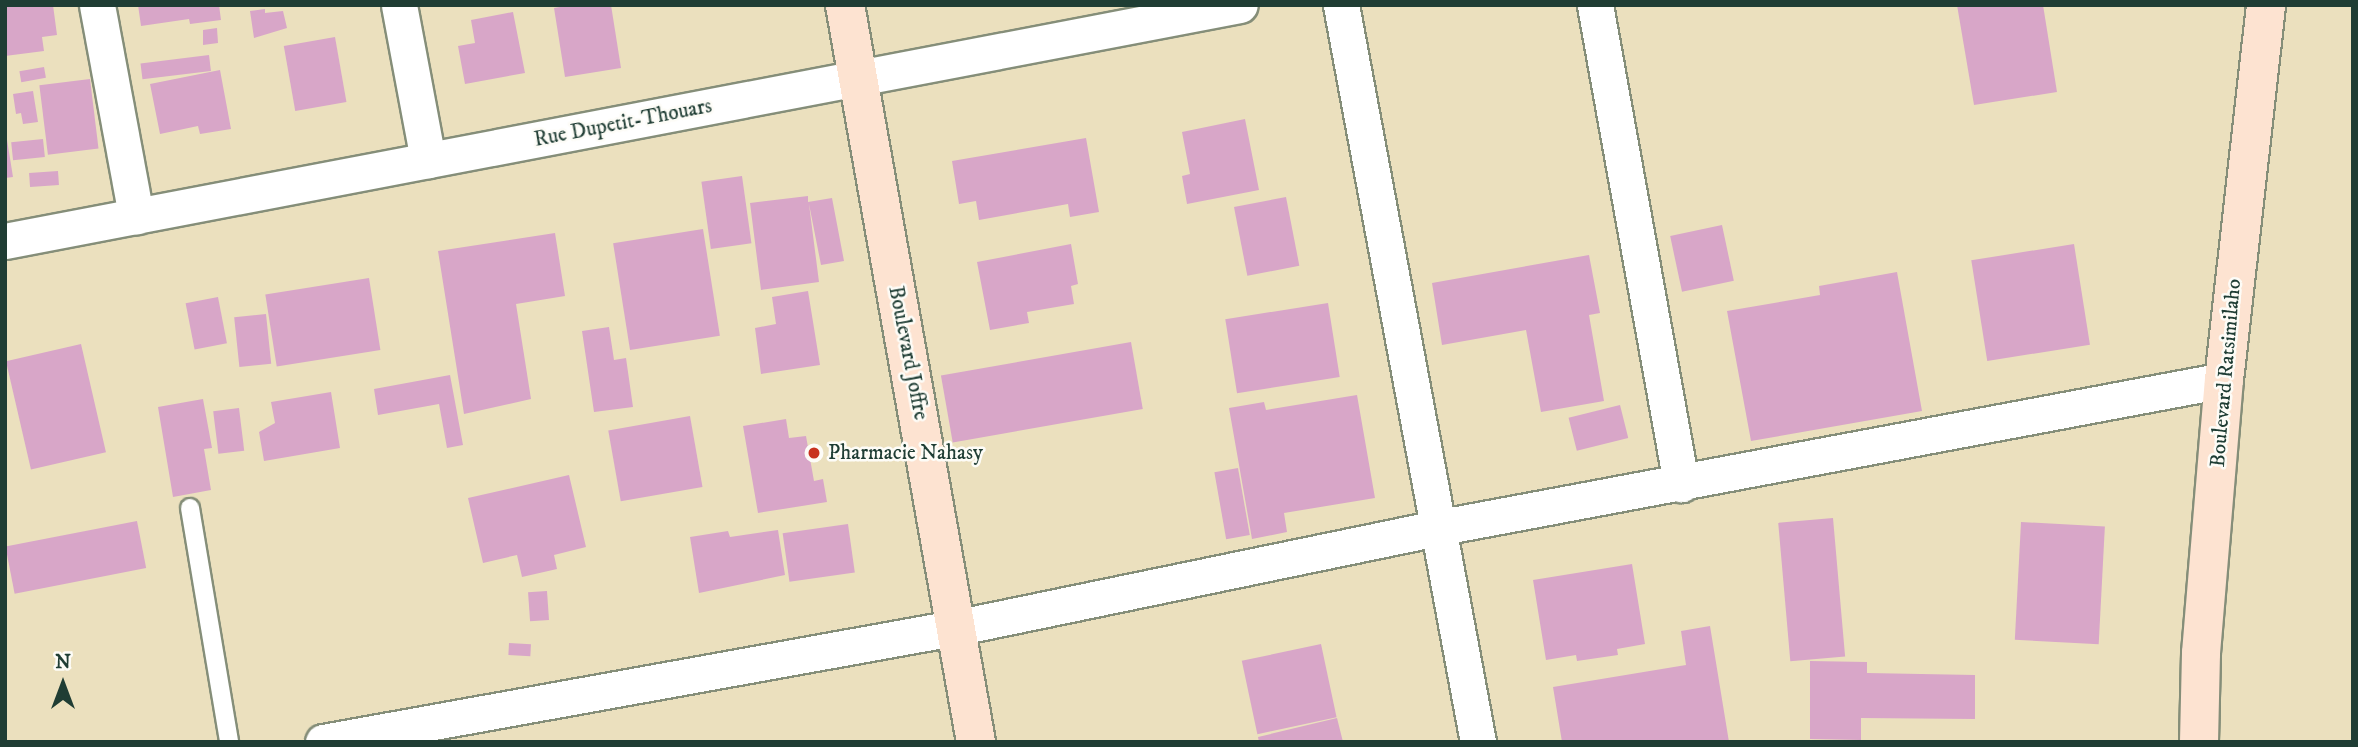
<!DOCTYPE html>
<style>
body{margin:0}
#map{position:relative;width:2358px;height:747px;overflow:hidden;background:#ebe0be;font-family:"IM FELL DW Pica",serif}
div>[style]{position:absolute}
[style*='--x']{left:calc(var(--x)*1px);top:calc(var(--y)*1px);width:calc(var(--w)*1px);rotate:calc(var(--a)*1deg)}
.building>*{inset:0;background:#d8a6c8;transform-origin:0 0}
.roads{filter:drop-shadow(2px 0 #858e79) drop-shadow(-2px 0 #858e79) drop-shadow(0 2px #858e79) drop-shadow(0 -2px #858e79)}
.lane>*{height:18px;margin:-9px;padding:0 9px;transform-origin:9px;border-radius:9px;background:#fff}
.street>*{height:35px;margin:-17.5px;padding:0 17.5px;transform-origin:17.5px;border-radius:17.5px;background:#fff}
.secondary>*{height:38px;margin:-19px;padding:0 19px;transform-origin:19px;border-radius:19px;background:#fde3d1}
.dots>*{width:19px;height:19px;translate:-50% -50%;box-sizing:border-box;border:4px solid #fdfcf7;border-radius:50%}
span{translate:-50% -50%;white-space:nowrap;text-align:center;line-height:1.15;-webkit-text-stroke:5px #fdfcf7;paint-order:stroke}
.street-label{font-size:21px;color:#1f3d34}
.poi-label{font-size:21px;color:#1f3d34}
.left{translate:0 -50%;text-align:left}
.frame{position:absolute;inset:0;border:7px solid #1f3d34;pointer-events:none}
.north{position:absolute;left:28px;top:649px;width:70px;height:70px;-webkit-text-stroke:5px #fdfcf7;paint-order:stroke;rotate:0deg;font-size:19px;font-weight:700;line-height:28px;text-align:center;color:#1f3d34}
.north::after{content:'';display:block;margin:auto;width:24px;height:32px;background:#1f3d34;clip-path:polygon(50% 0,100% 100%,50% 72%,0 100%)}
</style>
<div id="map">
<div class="building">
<div style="clip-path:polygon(5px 5px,53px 5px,57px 35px,42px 37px,44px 51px,5px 56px)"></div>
<div style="clip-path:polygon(138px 5px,219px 5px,221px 20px,190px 24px,189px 19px,141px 26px)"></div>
<div style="clip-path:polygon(571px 5px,611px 5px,621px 68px,565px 77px,554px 8px)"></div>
<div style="clip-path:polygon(1957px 5px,2043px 5px,2057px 92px,1974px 105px)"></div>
<div style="clip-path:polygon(265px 9px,265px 13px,283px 11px,287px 28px,254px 38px,250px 11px)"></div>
<div style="clip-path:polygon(513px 12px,525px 73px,465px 84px,458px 46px,475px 43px,471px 20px)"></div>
<div style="clip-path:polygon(217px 28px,218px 43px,203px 45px,203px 30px)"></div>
<div style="left:335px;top:37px;width:66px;height:52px;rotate:80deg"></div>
<div style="left:209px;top:55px;width:16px;height:69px;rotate:83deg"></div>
<div style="left:44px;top:67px;width:11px;height:25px;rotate:80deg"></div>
<div style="clip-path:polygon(220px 70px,231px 129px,200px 134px,198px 126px,160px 134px,150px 84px)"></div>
<div style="left:90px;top:79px;width:70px;height:51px;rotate:83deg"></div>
<div style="clip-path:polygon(33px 91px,38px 122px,23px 124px,21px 113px,16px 114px,13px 94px)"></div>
<div style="clip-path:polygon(1245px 119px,1259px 190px,1187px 204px,1182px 176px,1190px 174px,1182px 132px)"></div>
<div style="clip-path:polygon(5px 127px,13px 177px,5px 178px)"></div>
<div style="clip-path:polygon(1086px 138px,1099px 212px,1070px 217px,1068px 204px,979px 220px,976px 201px,959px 204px,952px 161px)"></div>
<div style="left:43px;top:139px;width:18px;height:32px;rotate:84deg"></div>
<div style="left:58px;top:171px;width:14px;height:29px;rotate:86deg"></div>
<div style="left:742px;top:176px;width:68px;height:41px;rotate:82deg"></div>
<div style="clip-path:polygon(808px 196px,808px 202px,832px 198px,844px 261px,821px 265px,809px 204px,819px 282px,761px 290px,750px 203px)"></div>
<div style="left:1286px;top:197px;width:70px;height:53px;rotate:79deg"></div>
<div style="left:1722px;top:225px;width:57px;height:53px;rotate:78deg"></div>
<div style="left:703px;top:229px;width:108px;height:91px;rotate:81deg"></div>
<div style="clip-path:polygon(555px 233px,565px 296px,516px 304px,531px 399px,464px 414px,438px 251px)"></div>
<div style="clip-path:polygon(1071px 244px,1078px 284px,1071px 286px,1074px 304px,1027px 312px,1029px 323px,990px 330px,977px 262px)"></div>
<div style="left:2074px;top:244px;width:102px;height:104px;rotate:81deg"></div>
<div style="clip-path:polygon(1589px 255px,1600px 313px,1589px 315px,1604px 401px,1541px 412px,1526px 330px,1442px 345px,1432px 283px)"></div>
<div style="clip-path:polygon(1897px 272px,1922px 411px,1751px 441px,1727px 311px,1820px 295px,1819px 286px)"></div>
<div style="left:369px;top:278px;width:73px;height:105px;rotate:81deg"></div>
<div style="clip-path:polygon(808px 291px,820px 365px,761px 374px,755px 328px,776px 324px,772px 297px)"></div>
<div style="left:218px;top:297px;width:47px;height:33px;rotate:79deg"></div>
<div style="left:1328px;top:303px;width:75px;height:104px;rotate:81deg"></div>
<div style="left:266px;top:314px;width:50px;height:32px;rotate:84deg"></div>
<div style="clip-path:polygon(609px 327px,614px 360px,626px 358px,633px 407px,594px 412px,582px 331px)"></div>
<div style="left:1131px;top:342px;width:68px;height:193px;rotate:80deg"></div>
<div style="left:81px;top:344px;width:111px;height:77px;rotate:77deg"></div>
<div style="clip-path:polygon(450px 375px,463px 445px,447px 448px,439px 404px,378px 415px,374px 389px)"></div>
<div style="clip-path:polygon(331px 392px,340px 448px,264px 461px,259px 432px,275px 423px,271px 402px)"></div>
<div style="clip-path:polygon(1357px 395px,1375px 498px,1284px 513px,1287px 532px,1252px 539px,1229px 408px,1264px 402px,1266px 410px)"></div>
<div style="clip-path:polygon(203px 399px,212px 448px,204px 449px,211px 490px,173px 497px,158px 407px)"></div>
<div style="left:1620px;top:405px;width:34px;height:53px;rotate:76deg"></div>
<div style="left:239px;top:408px;width:43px;height:26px;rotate:83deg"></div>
<div style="left:690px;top:416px;width:72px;height:83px;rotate:80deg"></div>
<div style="clip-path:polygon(786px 419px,789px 438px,806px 436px,814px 481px,823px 479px,827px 502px,758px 513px,743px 426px)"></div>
<div style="left:1238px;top:468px;width:68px;height:24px;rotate:80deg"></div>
<div style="clip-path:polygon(569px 475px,586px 547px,554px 555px,557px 569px,522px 577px,517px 555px,483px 563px,468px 498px)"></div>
<div style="left:1833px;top:518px;width:139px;height:55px;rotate:85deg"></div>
<div style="left:137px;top:521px;width:48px;height:134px;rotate:79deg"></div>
<div style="left:2021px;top:522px;width:84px;height:118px;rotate:3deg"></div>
<div style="left:848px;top:524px;width:49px;height:66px;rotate:82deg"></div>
<div style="clip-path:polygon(778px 530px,785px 575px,699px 593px,690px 537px,728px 531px,730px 537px)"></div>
<div style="clip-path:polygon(1632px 564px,1645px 644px,1617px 649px,1618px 655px,1577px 661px,1576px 655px,1546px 660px,1533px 580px)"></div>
<div style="left:547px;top:591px;width:29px;height:19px;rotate:86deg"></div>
<div style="clip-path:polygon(1710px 626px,1729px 742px,1562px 742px,1553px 687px,1686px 665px,1681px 631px)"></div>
<div style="left:509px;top:643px;width:22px;height:12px;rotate:3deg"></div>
<div style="left:1321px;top:644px;width:75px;height:81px;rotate:78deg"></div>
<div style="clip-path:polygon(1810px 661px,1867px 662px,1867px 673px,1975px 675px,1975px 719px,1861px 718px,1861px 740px,1810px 739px)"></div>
<div style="clip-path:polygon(1337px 718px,1343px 742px,1259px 742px,1258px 737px)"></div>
</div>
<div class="roads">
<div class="lane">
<div style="--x:190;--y:508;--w:237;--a:80.5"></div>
</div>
<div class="street">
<div style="--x:97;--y:5;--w:215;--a:79.5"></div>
<div style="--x:399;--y:5;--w:158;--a:79.4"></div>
<div style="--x:1341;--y:5;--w:750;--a:79.47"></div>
<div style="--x:1595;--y:5;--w:487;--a:79.8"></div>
<div style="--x:5;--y:241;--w:1257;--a:-10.82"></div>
<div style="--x:323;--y:742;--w:646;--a:-10.25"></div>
<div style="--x:959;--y:627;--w:487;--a:-11.7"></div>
<div style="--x:1436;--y:528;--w:802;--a:-10.64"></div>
</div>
<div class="secondary">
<div style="--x:845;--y:5;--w:749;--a:79.92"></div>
<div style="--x:2199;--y:742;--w:89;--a:-88.7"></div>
<div style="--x:2201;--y:653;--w:274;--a:-85.2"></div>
<div style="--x:2224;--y:380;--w:377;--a:-83.6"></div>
</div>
</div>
<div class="dots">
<div style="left:814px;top:453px;background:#c8321e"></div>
</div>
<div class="street-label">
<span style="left:623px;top:123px;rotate:-11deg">Rue Dupetit-Thouars</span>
<span style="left:908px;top:353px;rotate:79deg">Boulevard Joffre</span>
<span style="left:2226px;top:373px;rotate:-85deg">Boulevard Ratsimilaho</span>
</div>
<div class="poi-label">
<span class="left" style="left:828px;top:453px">Pharmacie Nahasy</span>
</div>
<div class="frame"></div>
<div class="north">N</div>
</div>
